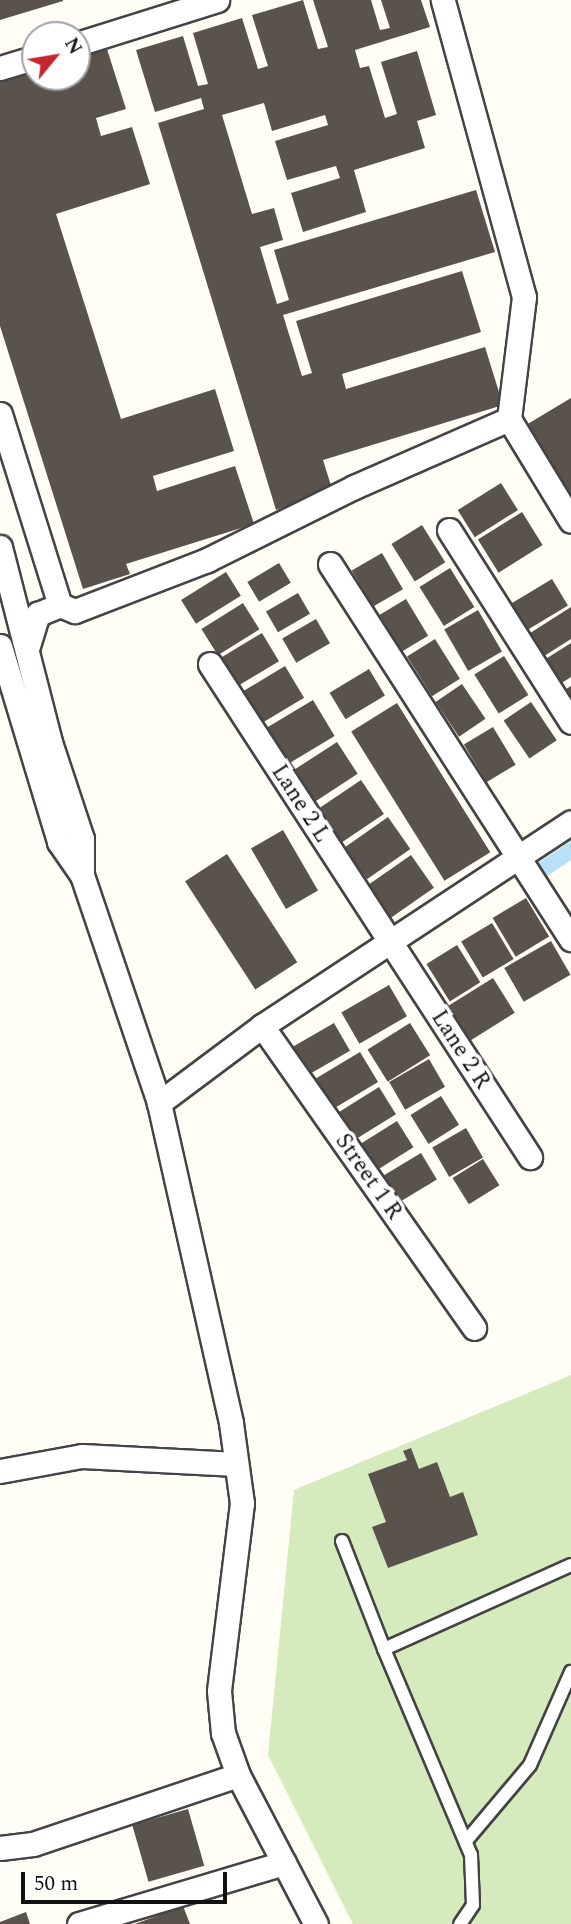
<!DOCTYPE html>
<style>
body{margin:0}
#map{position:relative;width:571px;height:1924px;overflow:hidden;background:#fffdf5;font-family:Spectral,serif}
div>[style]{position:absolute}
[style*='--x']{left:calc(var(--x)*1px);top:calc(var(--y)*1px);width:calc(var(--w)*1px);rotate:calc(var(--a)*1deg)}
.green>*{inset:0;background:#d5ebbd}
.water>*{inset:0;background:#b9e0f7}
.building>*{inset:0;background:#5a524d;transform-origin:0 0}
.roads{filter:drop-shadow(2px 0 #444) drop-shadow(-2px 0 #444) drop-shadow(0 2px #444) drop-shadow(0 -2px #444)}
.lane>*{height:12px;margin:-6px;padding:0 6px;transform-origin:6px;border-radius:6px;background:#fff}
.street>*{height:23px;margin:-11.5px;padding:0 11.5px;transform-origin:11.5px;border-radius:11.5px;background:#fff}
span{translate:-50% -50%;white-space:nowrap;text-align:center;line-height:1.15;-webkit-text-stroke:7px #fff;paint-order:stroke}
.street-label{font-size:23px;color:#111}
.north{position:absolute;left:21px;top:21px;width:70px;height:70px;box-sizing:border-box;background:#fff;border:2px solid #a0a0a0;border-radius:50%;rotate:60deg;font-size:19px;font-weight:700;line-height:28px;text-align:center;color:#111}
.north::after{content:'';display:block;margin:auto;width:24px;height:32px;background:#c4262e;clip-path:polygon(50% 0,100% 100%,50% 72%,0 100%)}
.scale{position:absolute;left:21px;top:1872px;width:206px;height:32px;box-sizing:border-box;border:4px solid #111;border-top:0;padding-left:9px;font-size:21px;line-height:24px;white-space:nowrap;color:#111;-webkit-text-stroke:5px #fff;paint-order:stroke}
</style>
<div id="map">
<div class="green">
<div style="clip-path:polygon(571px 1375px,571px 1924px,353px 1924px,268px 1755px,294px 1490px)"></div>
</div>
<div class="water">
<div style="clip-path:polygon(571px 841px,571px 860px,546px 877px,537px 864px)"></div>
</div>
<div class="building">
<div style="clip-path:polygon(0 0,63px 0,63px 1px,0 20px)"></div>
<div style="clip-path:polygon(303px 0,318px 49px,328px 47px,313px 0,371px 0,380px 30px,390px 28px,381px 0,421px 0,430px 27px,355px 50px,360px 68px,369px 66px,385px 118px,397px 114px,381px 62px,417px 51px,436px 115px,417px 121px,425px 148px,354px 170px,366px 212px,303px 232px,291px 193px,340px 178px,336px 166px,287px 180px,275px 141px,328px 125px,325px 115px,272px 131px,264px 103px,222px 115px,252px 214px,274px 208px,283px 240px,260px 247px,277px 304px,289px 300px,274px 250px,476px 190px,495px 252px,283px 315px,302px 376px,312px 373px,296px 321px,462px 271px,481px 332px,342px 374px,346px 389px,485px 347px,503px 405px,323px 460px,333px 492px,276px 510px,158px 123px,204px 109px,201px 98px,155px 112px,136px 50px,183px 36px,198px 86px,208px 84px,193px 33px,242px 18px,258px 69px,268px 66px,252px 15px)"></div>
<div style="clip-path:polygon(107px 49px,126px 109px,96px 118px,101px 136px,132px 127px,150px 184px,56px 214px,121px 419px,215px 389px,234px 451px,153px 476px,157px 491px,235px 466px,254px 524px,126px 564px,130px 574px,83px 589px,0 326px,0 82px,35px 71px,35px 77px,77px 77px,77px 58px)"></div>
<div style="clip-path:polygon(571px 398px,571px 497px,526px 425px)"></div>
<div style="left:501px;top:483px;width:32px;height:51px;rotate:58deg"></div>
<div style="left:522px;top:512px;width:39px;height:52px;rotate:58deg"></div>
<div style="left:422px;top:525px;width:44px;height:36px;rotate:58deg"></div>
<div style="left:382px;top:553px;width:42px;height:35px;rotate:60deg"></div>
<div style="left:279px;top:563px;width:23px;height:37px;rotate:59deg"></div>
<div style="left:450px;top:568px;width:46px;height:36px;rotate:58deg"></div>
<div style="left:226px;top:572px;width:28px;height:53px;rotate:58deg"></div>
<div style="left:552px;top:579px;width:31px;height:49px;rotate:59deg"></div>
<div style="left:298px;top:593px;width:24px;height:37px;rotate:60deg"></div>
<div style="left:406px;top:599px;width:43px;height:31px;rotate:59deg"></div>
<div style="left:243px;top:603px;width:31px;height:49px;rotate:58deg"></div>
<div style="clip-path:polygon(571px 607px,571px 639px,541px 658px,527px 635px)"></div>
<div style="left:478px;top:610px;width:48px;height:39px;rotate:60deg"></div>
<div style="left:316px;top:619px;width:28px;height:39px;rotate:60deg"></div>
<div style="left:262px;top:633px;width:33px;height:51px;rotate:59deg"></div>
<div style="left:435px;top:639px;width:47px;height:33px;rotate:58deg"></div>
<div style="clip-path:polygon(571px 643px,571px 677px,560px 684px,544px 660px)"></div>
<div style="left:504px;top:656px;width:46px;height:35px;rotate:58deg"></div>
<div style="left:285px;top:666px;width:37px;height:52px;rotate:59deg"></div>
<div style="left:369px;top:669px;width:31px;height:46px;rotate:59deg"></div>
<div style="left:462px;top:684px;width:42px;height:32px;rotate:56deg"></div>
<div style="clip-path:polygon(571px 686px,571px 703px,563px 691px)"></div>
<div style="left:313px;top:700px;width:42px;height:55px;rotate:59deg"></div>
<div style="left:531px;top:702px;width:46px;height:33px;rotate:56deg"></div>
<div style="left:397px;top:703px;width:176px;height:54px;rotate:58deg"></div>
<div style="left:493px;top:727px;width:44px;height:34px;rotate:59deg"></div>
<div style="left:337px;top:742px;width:38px;height:51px;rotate:57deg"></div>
<div style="left:361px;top:780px;width:41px;height:51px;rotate:56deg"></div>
<div style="left:388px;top:817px;width:39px;height:53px;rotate:55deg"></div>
<div style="left:283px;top:830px;width:70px;height:37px;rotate:60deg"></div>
<div style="left:227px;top:854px;width:129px;height:50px;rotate:57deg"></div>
<div style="left:411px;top:855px;width:40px;height:52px;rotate:55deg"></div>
<div style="left:526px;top:898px;width:45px;height:39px;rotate:59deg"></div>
<div style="left:492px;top:923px;width:42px;height:36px;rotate:59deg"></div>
<div style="left:551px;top:941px;width:39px;height:54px;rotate:60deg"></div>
<div style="left:457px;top:945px;width:44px;height:36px;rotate:58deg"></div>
<div style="left:493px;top:978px;width:41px;height:54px;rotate:58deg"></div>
<div style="left:389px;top:985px;width:36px;height:55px;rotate:60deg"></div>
<div style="left:334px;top:1023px;width:32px;height:50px;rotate:60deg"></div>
<div style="left:410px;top:1023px;width:38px;height:50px;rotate:58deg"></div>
<div style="left:360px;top:1052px;width:35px;height:54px;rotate:59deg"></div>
<div style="left:429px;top:1059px;width:32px;height:46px;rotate:60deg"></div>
<div style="left:379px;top:1087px;width:32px;height:49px;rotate:58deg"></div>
<div style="left:441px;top:1096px;width:34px;height:36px;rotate:58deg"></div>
<div style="left:397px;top:1121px;width:31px;height:47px;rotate:58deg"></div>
<div style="left:466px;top:1128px;width:34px;height:39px;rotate:60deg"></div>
<div style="left:421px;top:1153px;width:31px;height:50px;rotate:59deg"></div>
<div style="left:483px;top:1159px;width:31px;height:36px;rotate:58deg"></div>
<div style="clip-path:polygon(411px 1448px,419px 1469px,437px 1462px,450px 1497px,463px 1492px,478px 1535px,388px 1568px,372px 1527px,386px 1522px,368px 1474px,407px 1460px,403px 1451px)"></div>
<div style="left:188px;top:1809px;width:59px;height:58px;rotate:74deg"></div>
<div style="clip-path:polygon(183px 1906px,190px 1924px,135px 1924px)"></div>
<div style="clip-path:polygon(26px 1912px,30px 1924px,0 1924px,0 1922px)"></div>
</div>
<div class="roads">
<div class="lane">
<div style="--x:342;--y:1541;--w:116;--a:68.7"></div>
<div style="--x:384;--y:1649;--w:205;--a:-24.2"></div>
<div style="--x:384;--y:1649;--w:224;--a:67.1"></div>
<div style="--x:471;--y:1855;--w:50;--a:87.7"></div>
<div style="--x:473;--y:1905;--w:23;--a:124"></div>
<div style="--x:466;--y:1841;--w:99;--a:-49.9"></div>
<div style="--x:530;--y:1765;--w:102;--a:-66.2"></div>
</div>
<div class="street">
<div style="--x:77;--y:44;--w:147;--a:-17.4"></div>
<div style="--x:0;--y:68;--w:37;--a:-17"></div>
<div style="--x:0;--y:414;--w:200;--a:72.6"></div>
<div style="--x:60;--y:605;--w:16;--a:22"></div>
<div style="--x:75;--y:611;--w:142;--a:-21.1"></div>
<div style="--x:207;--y:560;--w:164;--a:-26.4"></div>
<div style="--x:354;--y:487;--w:169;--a:-23.7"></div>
<div style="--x:509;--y:419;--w:123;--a:-83"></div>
<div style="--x:524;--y:297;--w:308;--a:-105.3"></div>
<div style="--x:509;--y:419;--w:119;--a:58.7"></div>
<div style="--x:449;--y:530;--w:227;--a:57.6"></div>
<div style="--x:0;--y:547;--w:201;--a:75.6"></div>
<div style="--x:50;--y:742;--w:102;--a:71.7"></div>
<div style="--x:82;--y:839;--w:36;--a:90"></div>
<div style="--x:330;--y:564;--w:446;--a:57.3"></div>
<div style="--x:0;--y:646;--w:205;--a:73.2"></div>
<div style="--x:59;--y:842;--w:40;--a:55.1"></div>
<div style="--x:82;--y:875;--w:241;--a:71.3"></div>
<div style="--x:159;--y:1103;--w:328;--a:77.3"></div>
<div style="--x:231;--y:1423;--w:81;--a:82.2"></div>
<div style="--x:242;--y:1503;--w:189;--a:97"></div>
<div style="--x:219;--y:1691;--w:42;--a:84.6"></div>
<div style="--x:223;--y:1733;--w:45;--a:70.3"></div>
<div style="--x:238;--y:1775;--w:168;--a:62.4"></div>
<div style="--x:28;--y:646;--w:34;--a:-73"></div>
<div style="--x:38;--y:614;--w:24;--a:-22"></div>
<div style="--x:210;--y:664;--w:588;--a:57.01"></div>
<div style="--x:262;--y:1026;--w:369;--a:54.9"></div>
<div style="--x:159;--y:1103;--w:129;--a:-36.8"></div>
<div style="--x:262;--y:1026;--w:370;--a:-33.4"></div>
<div style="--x:0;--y:1471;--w:83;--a:-10.4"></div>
<div style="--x:82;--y:1456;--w:154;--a:3"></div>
<div style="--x:0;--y:1848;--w:33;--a:-7"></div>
<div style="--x:33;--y:1844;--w:216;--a:-18.6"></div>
<div style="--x:79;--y:1924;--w:214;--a:-16.6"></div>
</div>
</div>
<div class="street-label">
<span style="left:300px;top:804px;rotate:57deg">Lane 2 L</span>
<span style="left:460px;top:1050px;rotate:57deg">Lane 2 R</span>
<span style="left:368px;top:1177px;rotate:55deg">Street 1 R</span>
</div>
<div class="north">N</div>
<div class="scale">50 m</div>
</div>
